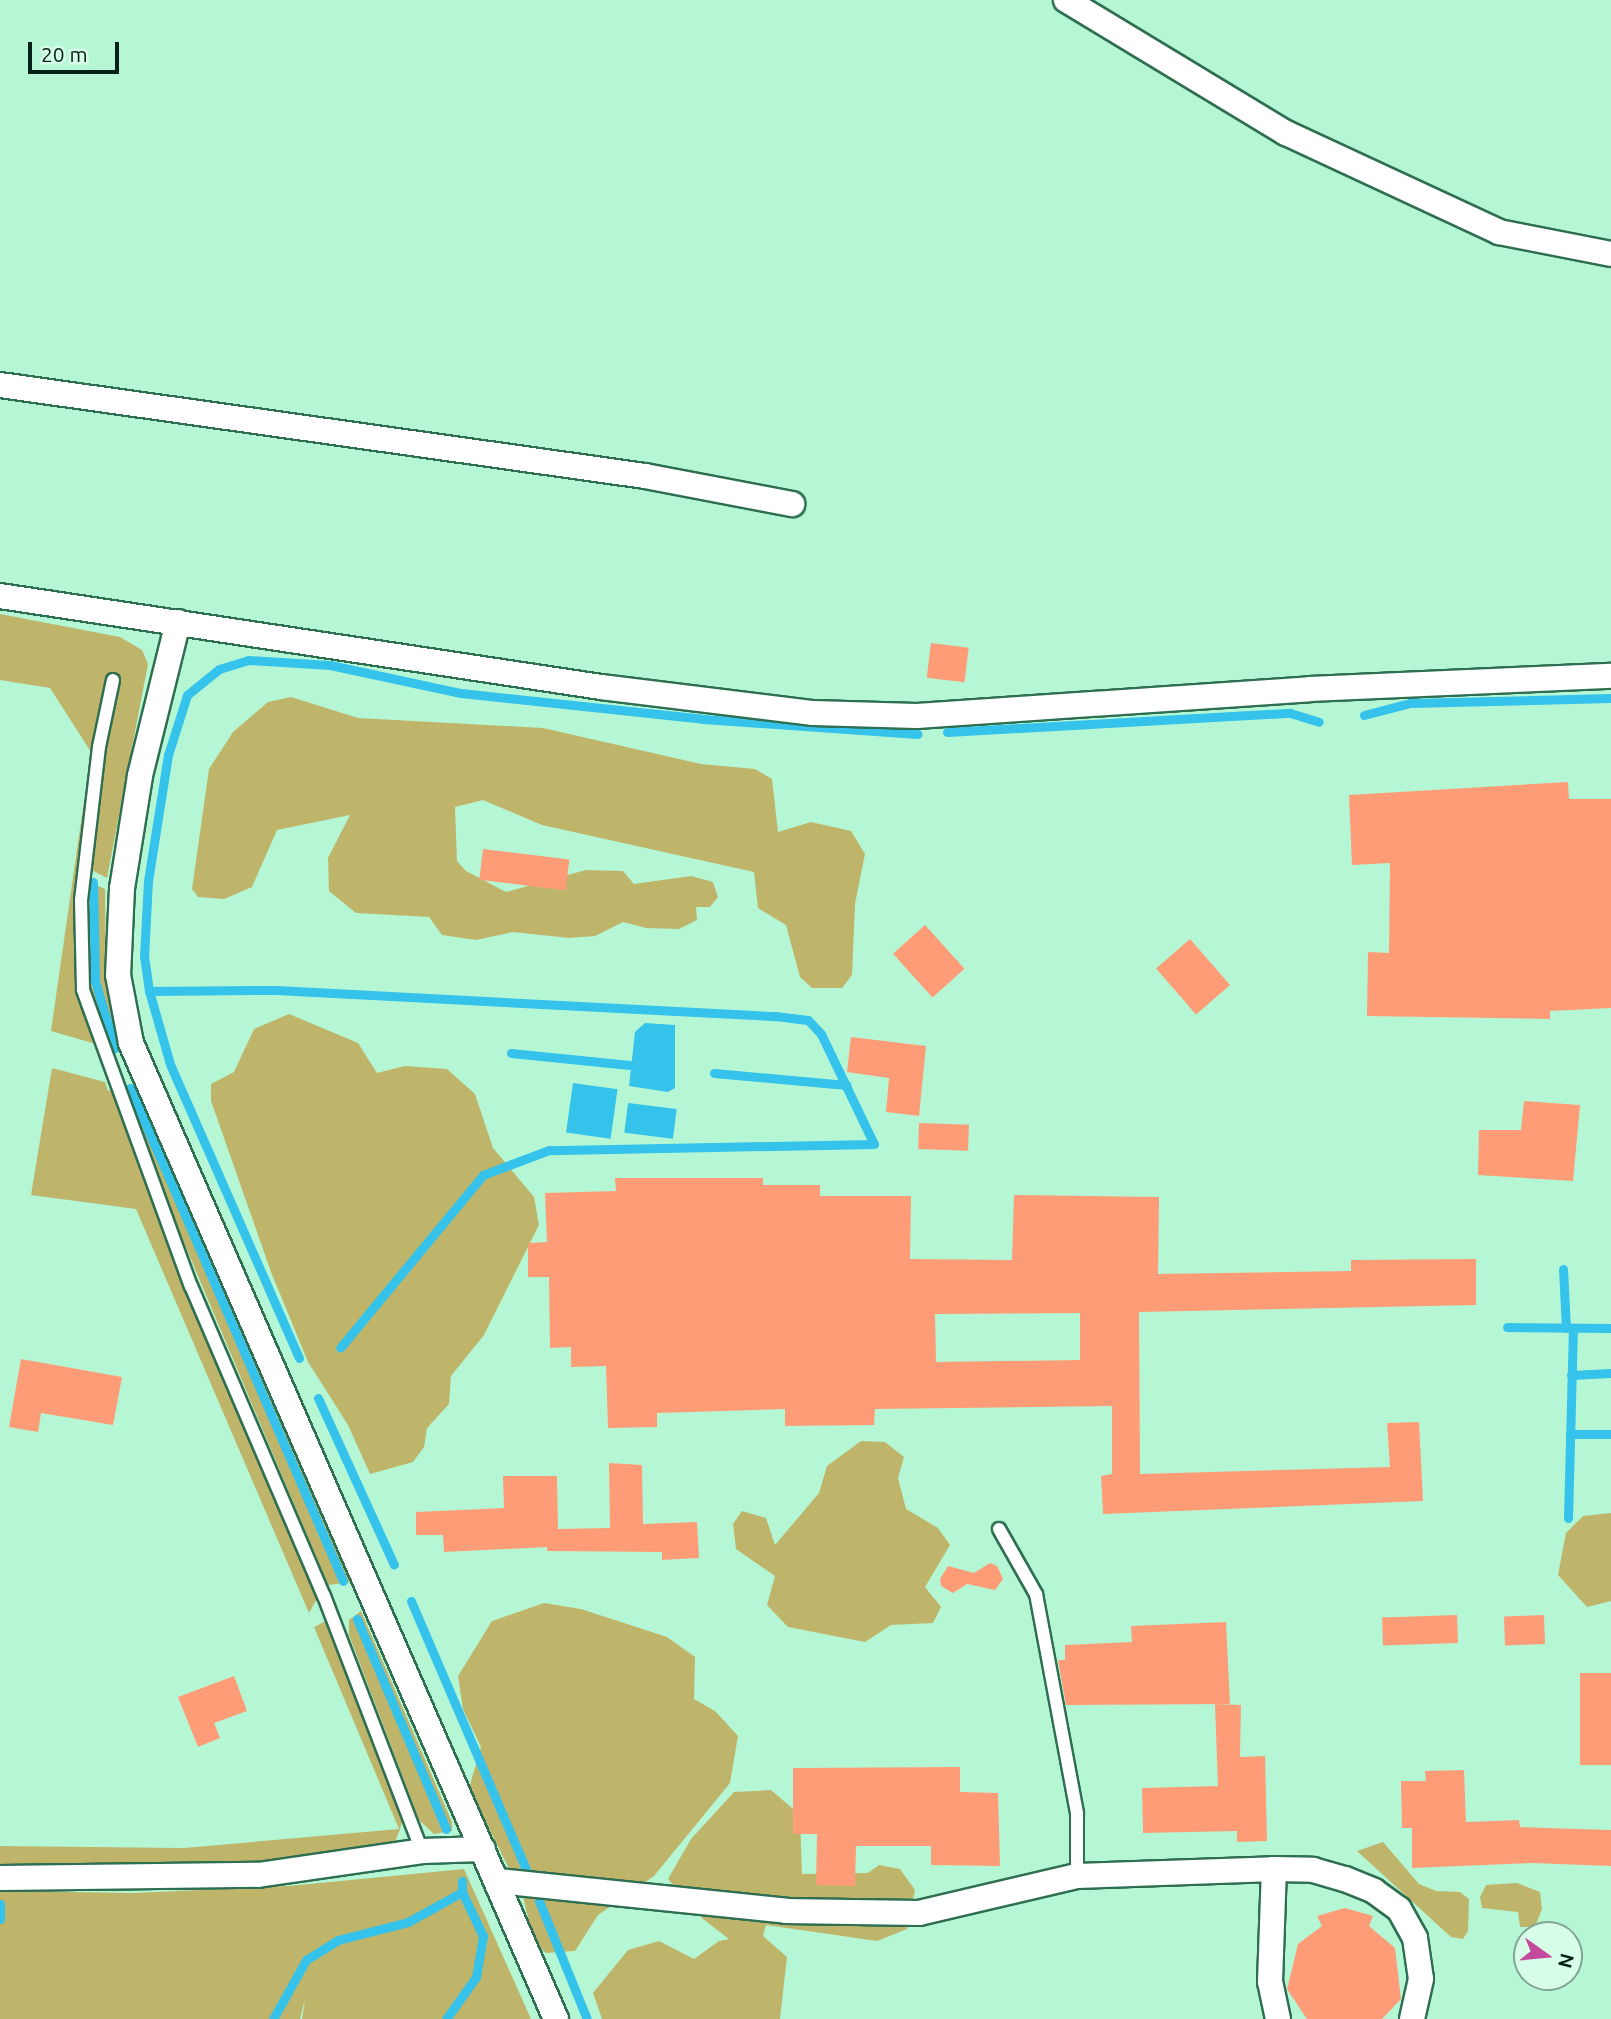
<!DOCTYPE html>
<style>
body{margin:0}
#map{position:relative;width:1611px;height:2019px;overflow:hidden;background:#b5f7d5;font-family:Ubuntu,sans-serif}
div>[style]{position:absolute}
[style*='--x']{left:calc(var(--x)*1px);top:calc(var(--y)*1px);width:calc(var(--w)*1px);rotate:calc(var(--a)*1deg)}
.green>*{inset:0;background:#beb56b}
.water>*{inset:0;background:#35c2eb;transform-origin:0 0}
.stream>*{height:9px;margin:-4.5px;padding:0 4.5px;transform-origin:4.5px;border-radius:4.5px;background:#35c2eb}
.building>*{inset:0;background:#fe9c77;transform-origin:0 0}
.roads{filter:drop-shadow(2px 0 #2e6e51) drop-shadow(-2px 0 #2e6e51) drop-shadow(0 2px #2e6e51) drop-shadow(0 -2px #2e6e51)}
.service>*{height:12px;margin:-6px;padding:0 6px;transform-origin:6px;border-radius:6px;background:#fff}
.minor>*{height:24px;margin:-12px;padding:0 12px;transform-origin:12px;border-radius:12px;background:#fff}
span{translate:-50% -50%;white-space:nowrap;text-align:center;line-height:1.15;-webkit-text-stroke:5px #d7fde8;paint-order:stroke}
.north{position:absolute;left:1513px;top:1921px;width:70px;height:70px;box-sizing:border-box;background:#d7fde8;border:2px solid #83a593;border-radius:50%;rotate:105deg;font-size:19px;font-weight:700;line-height:28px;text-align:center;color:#052014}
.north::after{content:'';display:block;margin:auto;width:24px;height:32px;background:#c44a9e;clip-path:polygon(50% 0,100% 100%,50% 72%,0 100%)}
.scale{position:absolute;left:28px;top:42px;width:91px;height:32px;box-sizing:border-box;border:4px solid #052014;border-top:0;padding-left:9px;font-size:21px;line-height:24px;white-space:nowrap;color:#052014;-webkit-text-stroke:5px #d7fde8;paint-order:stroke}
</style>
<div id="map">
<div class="green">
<div style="clip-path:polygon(0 614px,120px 637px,142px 650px,148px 664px,107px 878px,82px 865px,80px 995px,96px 1044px,51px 1031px,91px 752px,50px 688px,0 680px)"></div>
<div style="clip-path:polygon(291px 697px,358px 718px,543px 728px,701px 764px,755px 769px,772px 779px,778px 832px,811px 822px,851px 831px,865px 854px,855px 904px,852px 975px,842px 988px,812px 988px,800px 977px,786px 925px,758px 908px,754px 872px,542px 825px,483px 800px,455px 807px,457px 861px,466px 871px,506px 892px,586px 870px,623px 871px,634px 884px,691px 876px,713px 882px,718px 897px,710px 907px,696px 907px,697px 920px,679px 929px,646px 928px,623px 922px,595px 936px,569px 938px,513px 932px,476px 940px,442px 935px,429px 917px,356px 913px,329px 891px,328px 858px,350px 815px,277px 830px,252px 887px,224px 899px,198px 897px,192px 889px,209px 769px,233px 732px,268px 702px)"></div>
<div style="clip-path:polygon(87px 881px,105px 889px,106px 975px,119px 1040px,115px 1048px,106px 1046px,86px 986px)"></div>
<div style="clip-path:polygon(289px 1014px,358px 1043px,377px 1073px,405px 1066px,447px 1069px,475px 1094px,493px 1148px,534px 1197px,539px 1225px,484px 1335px,451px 1376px,449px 1404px,427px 1428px,424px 1447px,413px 1462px,370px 1474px,348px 1425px,308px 1362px,271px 1272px,211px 1101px,211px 1084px,234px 1072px,254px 1029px)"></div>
<div style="clip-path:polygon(52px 1068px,105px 1082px,108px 1091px,136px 1084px,351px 1582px,328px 1585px,156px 1176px,122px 1113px,183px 1279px,318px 1597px,309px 1613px,136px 1209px,31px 1195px)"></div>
<div style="clip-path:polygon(861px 1441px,885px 1442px,904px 1457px,898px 1478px,906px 1509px,938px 1528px,950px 1545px,925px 1587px,941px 1607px,933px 1623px,891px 1625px,865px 1642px,788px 1627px,767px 1605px,775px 1576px,736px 1549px,733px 1524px,742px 1511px,766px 1518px,775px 1545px,819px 1493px,827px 1466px)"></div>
<div style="clip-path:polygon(1611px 1513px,1611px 1601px,1587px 1607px,1558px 1575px,1566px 1533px,1583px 1516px)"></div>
<div style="clip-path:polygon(544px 1603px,581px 1609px,667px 1637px,695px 1657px,694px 1699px,715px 1711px,738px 1736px,730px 1783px,654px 1876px,598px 1915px,575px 1951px,546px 1953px,534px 1942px,523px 1897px,469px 1788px,481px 1747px,463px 1709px,458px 1676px,492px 1621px)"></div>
<div style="clip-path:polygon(361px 1611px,452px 1822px,452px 1831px,434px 1834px,419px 1820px,349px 1635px,349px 1620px)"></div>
<div style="clip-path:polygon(326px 1621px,403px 1819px,400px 1829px,393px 1847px,233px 1865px,104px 1869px,0 1864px,0 1846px,184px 1848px,399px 1829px,314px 1627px)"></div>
<div style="clip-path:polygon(771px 1790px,800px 1815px,802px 1874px,868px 1873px,879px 1865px,900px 1869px,915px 1890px,907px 1929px,877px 1941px,766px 1925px,763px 1936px,787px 1957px,780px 2019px,602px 2019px,593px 1993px,628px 1950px,659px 1941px,694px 1959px,719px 1941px,729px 1939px,703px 1919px,668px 1879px,691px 1839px,734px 1792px)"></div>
<div style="clip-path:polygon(1383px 1842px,1419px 1884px,1436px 1891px,1460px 1892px,1469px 1899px,1468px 1931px,1463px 1939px,1451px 1937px,1357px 1851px)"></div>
<div style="clip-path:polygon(464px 1869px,531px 2019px,302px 2019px,305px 1999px,300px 2019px,0 2019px,0 1891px,133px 1893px,289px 1886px)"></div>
<div style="clip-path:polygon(1517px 1883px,1540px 1892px,1542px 1909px,1535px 1927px,1520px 1927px,1518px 1912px,1482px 1908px,1480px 1897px,1486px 1885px)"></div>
</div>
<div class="water">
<div style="clip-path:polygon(645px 1023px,675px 1025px,675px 1088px,668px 1092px,629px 1086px,635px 1032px)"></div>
<div style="left:573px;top:1083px;width:45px;height:50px;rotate:8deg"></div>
<div style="left:628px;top:1103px;width:49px;height:30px;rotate:7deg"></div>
</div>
<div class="stream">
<div style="--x:1364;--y:715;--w:48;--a:-14.6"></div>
<div style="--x:1410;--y:703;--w:201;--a:-1.4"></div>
<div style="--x:947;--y:732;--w:344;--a:-3.2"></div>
<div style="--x:1290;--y:713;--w:30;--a:17"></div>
<div style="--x:93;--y:882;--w:99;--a:88.8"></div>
<div style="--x:95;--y:981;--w:70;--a:73.4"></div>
<div style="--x:149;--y:991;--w:127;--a:-0.5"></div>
<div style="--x:276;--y:990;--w:500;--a:3"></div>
<div style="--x:775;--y:1016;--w:33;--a:7"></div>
<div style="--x:808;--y:1020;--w:19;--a:47"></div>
<div style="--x:821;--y:1034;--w:122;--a:64.3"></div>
<div style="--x:874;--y:1144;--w:325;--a:178.9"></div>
<div style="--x:549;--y:1150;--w:71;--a:159.3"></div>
<div style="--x:483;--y:1175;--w:224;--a:129.6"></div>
<div style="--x:511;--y:1053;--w:119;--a:5.8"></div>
<div style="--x:714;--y:1073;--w:133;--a:5.2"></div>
<div style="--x:130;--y:1088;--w:537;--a:66.63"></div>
<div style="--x:1563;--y:1269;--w:59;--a:87.1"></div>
<div style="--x:1507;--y:1327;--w:104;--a:0.6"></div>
<div style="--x:299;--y:1358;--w:321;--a:-113.7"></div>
<div style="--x:170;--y:1064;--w:76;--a:-106"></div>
<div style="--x:149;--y:991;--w:34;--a:-98"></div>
<div style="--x:144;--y:957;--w:76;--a:-87"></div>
<div style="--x:148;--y:881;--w:128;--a:-81"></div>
<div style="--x:168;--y:755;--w:63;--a:-72.4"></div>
<div style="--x:187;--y:695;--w:41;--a:-39.1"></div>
<div style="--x:219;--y:669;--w:30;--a:-17"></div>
<div style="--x:248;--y:660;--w:82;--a:3.5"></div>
<div style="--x:330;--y:665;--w:134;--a:12.1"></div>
<div style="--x:461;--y:693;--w:243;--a:6.1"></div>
<div style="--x:703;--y:719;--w:215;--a:4"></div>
<div style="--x:1571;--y:1375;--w:40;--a:-2.9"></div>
<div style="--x:318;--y:1398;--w:183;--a:65.5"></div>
<div style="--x:1570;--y:1434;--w:41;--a:0"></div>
<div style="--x:1568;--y:1518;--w:190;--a:-88.5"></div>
<div style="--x:411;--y:1601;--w:292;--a:66.8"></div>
<div style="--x:357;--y:1619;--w:228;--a:67"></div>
<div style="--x:539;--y:1901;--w:127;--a:67.9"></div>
<div style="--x:0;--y:1904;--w:15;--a:90"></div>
<div style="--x:273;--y:2019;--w:68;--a:-60.8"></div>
<div style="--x:306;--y:1960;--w:38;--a:-32"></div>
<div style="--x:338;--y:1940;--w:72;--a:-14.4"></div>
<div style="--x:408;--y:1922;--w:62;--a:-29.1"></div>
<div style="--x:446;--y:2019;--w:52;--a:-54.5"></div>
<div style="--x:476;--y:1977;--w:42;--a:-80.3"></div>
<div style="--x:483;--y:1936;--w:49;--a:-115.5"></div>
<div style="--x:462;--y:1892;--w:11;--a:-90"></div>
</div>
<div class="building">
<div style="left:931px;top:643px;width:38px;height:35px;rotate:7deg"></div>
<div style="clip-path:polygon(1568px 782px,1569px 799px,1611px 799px,1611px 1008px,1550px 1011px,1550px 1019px,1367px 1016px,1368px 952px,1389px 953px,1390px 863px,1352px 865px,1349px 795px)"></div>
<div style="left:483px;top:849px;width:87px;height:31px;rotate:7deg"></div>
<div style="left:925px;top:925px;width:59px;height:43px;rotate:48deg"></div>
<div style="left:1190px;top:939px;width:61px;height:45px;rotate:49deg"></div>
<div style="clip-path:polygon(851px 1037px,926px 1046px,919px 1116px,886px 1112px,889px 1078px,847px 1072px)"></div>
<div style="clip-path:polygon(1524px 1101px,1580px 1105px,1573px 1181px,1478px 1175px,1479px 1130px,1521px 1130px)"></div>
<div style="left:919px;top:1123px;width:50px;height:26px;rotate:2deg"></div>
<div style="clip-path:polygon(evenodd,615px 1178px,763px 1178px,763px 1185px,820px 1185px,820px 1196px,911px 1196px,910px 1259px,1012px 1260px,1014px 1195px,1159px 1197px,1158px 1274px,1351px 1271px,1351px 1260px,1476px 1259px,1476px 1305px,1139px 1312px,1140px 1474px,1390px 1467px,1387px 1423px,1419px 1422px,1423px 1501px,1103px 1514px,1101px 1476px,1112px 1474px,1112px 1406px,875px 1409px,874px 1425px,785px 1426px,785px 1409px,657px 1413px,657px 1427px,608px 1428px,606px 1366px,571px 1367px,571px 1347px,550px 1348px,549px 1277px,528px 1277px,528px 1243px,547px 1242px,545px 1193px,616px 1191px,615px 1178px,1080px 1313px,1080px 1360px,936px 1362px,935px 1314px,1080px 1313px)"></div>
<div style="clip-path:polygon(21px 1359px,122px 1377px,113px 1425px,41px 1413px,38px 1432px,9px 1427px)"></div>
<div style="clip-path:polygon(609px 1463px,642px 1465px,643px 1524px,697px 1522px,699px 1558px,662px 1560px,662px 1552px,547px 1551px,547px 1547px,444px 1552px,443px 1535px,416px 1535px,416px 1512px,504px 1508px,503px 1476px,557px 1476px,558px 1529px,610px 1528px)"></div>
<div style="clip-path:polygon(990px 1563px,997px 1566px,1003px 1579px,995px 1590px,967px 1584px,953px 1593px,941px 1586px,940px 1579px,948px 1566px,974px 1573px)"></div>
<div style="left:1457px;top:1615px;width:28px;height:75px;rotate:88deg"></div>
<div style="left:1544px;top:1615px;width:29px;height:40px;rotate:88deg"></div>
<div style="clip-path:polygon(1226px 1622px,1230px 1704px,1066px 1705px,1058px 1660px,1065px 1660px,1065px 1645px,1132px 1642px,1131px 1626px)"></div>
<div style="left:1611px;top:1673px;width:92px;height:31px;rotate:90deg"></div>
<div style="clip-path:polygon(234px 1676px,247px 1711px,214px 1723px,220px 1738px,198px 1747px,178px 1697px)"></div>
<div style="clip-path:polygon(1215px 1704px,1241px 1705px,1240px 1757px,1265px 1756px,1267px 1841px,1237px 1842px,1237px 1831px,1143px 1833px,1142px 1788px,1218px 1786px)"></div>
<div style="clip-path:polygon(960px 1767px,960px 1792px,998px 1793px,1000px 1866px,931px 1865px,931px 1846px,856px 1846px,855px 1886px,816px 1885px,817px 1834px,793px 1834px,793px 1768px)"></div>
<div style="clip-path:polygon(1464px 1770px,1466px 1822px,1519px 1820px,1520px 1827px,1611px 1830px,1611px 1866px,1532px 1863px,1412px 1868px,1412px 1828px,1402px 1828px,1401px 1781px,1426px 1781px,1425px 1771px)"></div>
<div style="clip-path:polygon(1345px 1908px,1373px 1916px,1369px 1926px,1395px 1948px,1401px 1999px,1382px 2019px,1307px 2019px,1287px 1989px,1298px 1944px,1322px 1926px,1317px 1916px)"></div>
</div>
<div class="roads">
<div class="service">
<div style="--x:113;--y:680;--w:68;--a:101.8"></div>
<div style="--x:99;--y:747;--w:154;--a:96.7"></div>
<div style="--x:81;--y:900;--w:90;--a:88.7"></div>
<div style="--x:83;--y:990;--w:315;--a:70"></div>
<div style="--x:191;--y:1286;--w:337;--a:66.8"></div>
<div style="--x:324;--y:1596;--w:273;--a:69"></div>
<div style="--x:999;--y:1529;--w:75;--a:60.4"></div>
<div style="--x:1036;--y:1594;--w:224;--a:79.4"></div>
<div style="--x:1077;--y:1814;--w:62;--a:90"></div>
</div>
<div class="minor">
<div style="--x:1066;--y:0;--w:257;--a:31.2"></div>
<div style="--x:1286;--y:133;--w:235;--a:24.9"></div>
<div style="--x:1499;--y:232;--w:114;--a:11.1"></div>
<div style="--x:0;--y:385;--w:651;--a:8.03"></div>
<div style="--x:645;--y:476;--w:150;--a:10.8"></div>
<div style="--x:0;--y:596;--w:608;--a:8.61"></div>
<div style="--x:601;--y:687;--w:214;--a:7"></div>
<div style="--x:813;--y:713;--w:104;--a:1.7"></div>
<div style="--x:917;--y:716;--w:394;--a:-3.9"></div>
<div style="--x:1310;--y:689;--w:301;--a:-2.5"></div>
<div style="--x:178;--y:622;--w:159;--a:103.9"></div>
<div style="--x:140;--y:776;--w:113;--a:99.1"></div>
<div style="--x:122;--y:888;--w:87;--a:92.6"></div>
<div style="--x:118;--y:975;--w:69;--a:79.2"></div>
<div style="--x:131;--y:1043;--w:1065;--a:66.47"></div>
<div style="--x:0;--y:1878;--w:258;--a:-0.7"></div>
<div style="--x:258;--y:1875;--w:166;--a:-8.3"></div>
<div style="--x:422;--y:1851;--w:61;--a:-1.9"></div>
<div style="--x:498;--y:1881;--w:290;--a:5.9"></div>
<div style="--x:786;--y:1911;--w:133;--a:0.9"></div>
<div style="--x:919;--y:1913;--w:162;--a:-13.2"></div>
<div style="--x:1077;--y:1876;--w:197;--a:-2"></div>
<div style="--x:1278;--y:2019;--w:38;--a:-102"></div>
<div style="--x:1270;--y:1982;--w:113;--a:-88"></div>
<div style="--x:1274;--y:1869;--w:39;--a:1"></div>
<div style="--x:1313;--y:1870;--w:33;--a:16"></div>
<div style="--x:1345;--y:1879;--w:31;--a:22"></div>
<div style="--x:1374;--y:1891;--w:31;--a:36"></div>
<div style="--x:1399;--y:1909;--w:33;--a:61"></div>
<div style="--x:1415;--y:1938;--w:41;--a:81.7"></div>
<div style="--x:1421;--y:1979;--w:41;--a:102.7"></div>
</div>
</div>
<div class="north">N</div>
<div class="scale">20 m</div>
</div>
